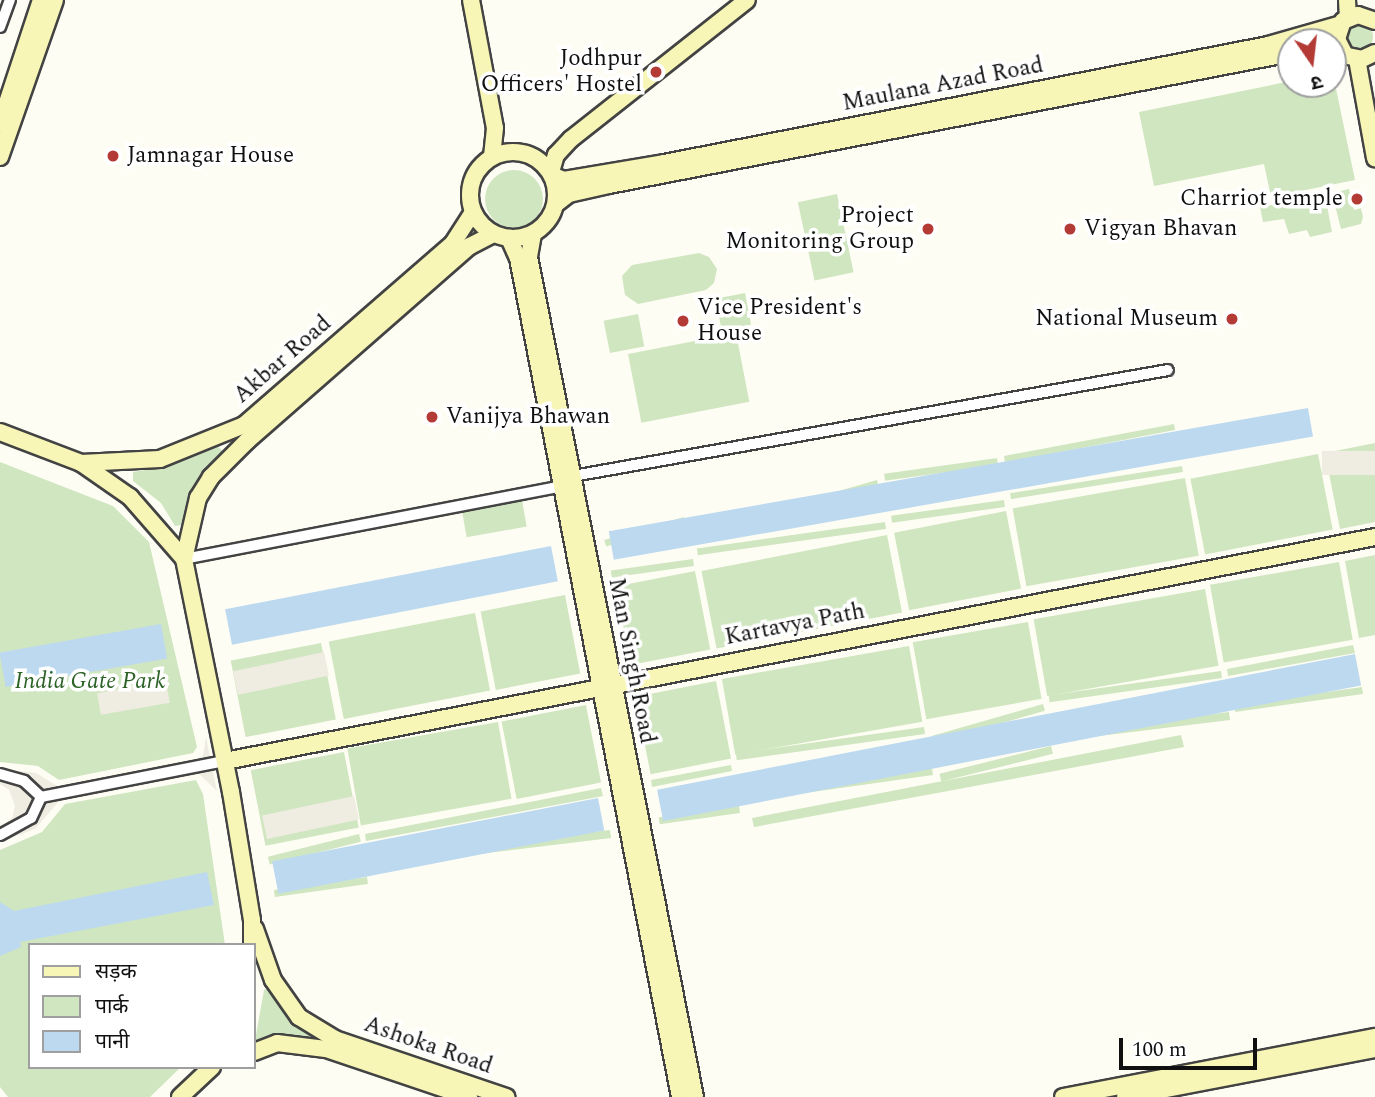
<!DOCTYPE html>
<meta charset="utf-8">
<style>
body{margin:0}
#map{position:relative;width:1375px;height:1097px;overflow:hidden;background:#fefdf4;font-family:Spectral,"Noto Sans Devanagari",serif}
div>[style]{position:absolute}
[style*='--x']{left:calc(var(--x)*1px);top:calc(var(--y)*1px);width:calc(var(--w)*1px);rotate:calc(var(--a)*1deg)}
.green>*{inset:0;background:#d0e6c0;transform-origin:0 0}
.round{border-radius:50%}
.plaza>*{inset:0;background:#efece2;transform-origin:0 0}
.water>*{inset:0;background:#bdd9f0;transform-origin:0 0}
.roads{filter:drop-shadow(2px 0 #434343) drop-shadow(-2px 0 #434343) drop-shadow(0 2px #434343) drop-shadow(0 -2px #434343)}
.street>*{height:10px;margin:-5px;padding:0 5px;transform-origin:5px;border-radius:5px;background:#fff}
.secondary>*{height:16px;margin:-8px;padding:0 8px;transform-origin:8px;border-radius:8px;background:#f7f6b6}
.secondary>.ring{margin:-8px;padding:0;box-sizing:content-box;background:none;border:16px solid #f7f6b6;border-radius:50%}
.dots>*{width:19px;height:19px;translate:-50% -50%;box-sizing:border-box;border:4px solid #fff;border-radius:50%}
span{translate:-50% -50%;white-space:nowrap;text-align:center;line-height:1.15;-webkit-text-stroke:7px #fff;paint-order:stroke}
.poi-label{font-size:23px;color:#101010}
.right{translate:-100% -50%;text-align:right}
.left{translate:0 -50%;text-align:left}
.street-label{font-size:23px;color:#101010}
.park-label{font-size:23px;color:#2d6226;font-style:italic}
.legend{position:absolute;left:28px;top:943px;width:228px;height:126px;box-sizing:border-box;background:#fff;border:2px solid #9f9f9f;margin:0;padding:9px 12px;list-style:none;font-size:21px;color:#101010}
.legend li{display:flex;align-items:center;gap:14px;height:35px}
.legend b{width:35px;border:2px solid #9f9f9f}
.north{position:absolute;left:1277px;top:28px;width:70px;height:70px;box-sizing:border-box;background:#fff;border:2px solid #9f9f9f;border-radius:50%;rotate:166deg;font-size:19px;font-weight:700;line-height:28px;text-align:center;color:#101010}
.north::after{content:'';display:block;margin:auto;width:24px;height:32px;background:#b33a35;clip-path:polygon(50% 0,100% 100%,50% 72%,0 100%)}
.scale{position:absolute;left:1119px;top:1038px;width:138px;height:32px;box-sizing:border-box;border:4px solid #101010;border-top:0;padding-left:9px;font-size:21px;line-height:24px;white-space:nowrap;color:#101010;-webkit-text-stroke:5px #fff;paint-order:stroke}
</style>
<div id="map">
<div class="green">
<div class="round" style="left:1345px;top:23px;width:28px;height:28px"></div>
<div style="clip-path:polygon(1333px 74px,1355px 180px,1271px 197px,1264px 164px,1154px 186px,1139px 112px,1291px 81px,1333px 84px)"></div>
<div class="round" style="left:485px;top:170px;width:58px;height:58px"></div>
<div style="clip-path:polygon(1349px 189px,1354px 210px,1361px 208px,1363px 217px,1361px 224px,1341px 229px,1332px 193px)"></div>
<div style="left:837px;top:194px;width:80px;height:40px;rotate:78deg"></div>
<div style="clip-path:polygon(1325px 195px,1332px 232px,1310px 237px,1307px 230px,1289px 234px,1284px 219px,1263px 222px,1260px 207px)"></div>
<div style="clip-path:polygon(699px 253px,709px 257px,717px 269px,714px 283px,706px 290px,638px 304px,625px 295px,622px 276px,632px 265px)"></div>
<div style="left:745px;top:293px;width:32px;height:30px;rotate:79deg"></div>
<div style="left:638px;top:314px;width:33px;height:35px;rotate:79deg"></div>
<div style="left:736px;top:333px;width:70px;height:110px;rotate:79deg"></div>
<div style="clip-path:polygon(1174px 424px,1175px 430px,1005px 463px,1004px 456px)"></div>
<div style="clip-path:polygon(1375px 443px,1375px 522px,1340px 529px,1325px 453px)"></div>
<div style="clip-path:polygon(216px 445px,223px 451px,189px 501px,182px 525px,175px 526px,161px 503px,133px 481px,133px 472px,164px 467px)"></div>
<div style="left:1318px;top:454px;width:77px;height:130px;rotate:79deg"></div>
<div style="left:997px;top:458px;width:7px;height:114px;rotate:82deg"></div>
<div style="clip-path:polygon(0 462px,113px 506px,149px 542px,197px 747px,193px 753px,59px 780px,38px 766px,0 762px)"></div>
<div style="left:1182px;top:466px;width:6px;height:174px;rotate:81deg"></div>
<div style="left:1185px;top:478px;width:79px;height:175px;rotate:80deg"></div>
<div style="left:877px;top:480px;width:7px;height:189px;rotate:74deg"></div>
<div style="left:522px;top:500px;width:27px;height:61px;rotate:80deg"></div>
<div style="left:1004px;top:500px;width:7px;height:114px;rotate:82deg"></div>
<div style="left:1006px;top:511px;width:79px;height:114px;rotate:79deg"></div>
<div style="left:684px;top:517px;width:7px;height:83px;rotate:74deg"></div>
<div style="left:885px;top:522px;width:7px;height:190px;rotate:82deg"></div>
<div style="left:887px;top:535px;width:79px;height:189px;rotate:79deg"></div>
<div style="clip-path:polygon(1375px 555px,1375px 635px,1359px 638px,1345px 561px)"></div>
<div style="left:693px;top:559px;width:7px;height:83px;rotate:82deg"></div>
<div style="left:1339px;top:562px;width:79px;height:131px;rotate:80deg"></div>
<div style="left:695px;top:571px;width:80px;height:81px;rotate:79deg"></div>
<div style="left:1205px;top:589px;width:78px;height:174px;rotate:80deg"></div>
<div style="left:565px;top:595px;width:80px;height:86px;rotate:79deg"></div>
<div style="left:475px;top:613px;width:79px;height:149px;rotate:79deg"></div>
<div style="left:1028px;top:622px;width:78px;height:117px;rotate:80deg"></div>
<div style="left:321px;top:643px;width:78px;height:92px;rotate:79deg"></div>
<div style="clip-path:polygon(1353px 645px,1355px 653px,1228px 676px,1227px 669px)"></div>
<div style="left:909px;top:646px;width:77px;height:190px;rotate:80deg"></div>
<div style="left:1221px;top:671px;width:7px;height:174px;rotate:82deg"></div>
<div style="left:716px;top:681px;width:79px;height:82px;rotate:79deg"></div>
<div style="left:1362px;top:687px;width:7px;height:129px;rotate:82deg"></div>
<div style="left:1043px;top:704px;width:7px;height:115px;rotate:74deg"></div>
<div style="left:586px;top:705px;width:79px;height:86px;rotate:79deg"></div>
<div style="left:1229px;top:712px;width:8px;height:175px;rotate:83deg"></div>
<div style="left:498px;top:722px;width:78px;height:153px;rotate:80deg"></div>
<div style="left:924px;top:727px;width:7px;height:190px;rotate:82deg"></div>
<div style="clip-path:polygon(1181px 735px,1184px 747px,754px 827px,752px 818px)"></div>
<div style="left:1051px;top:746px;width:8px;height:115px;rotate:76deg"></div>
<div style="left:344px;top:752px;width:77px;height:95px;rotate:79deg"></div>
<div style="clip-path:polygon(731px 765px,732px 771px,652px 787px,651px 780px)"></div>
<div style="left:932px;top:768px;width:7px;height:190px;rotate:82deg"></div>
<div style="clip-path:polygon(196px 780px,203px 794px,225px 945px,30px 945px,30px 1067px,181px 1067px,150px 1097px,8px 1097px,0 1087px,0 850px,42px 832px,65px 804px)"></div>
<div style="clip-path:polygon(601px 788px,603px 796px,366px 841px,365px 834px)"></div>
<div style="left:739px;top:806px;width:7px;height:81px;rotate:82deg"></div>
<div style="left:610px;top:830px;width:8px;height:241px;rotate:83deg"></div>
<div style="left:359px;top:834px;width:8px;height:94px;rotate:76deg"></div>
<div style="left:367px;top:877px;width:7px;height:94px;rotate:82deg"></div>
<div style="clip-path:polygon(270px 986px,310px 1033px,314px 1041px,285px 1036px,254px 1046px,264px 990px)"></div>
</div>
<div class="plaza">
<div style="left:1375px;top:451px;width:24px;height:53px;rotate:90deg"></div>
<div style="left:324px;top:652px;width:24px;height:93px;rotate:78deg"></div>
<div style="left:166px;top:681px;width:22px;height:70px;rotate:80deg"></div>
<div style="clip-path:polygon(206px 737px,217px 791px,199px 774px,60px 800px,35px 829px,0 842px,0 827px,12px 818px,15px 806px,9px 790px,0 784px,0 769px,36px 773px,59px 787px,196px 759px,203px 756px)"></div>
<div style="left:354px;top:796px;width:24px;height:94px;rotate:78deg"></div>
</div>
<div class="water">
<div style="left:1308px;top:408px;width:29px;height:710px;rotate:80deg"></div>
<div style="left:551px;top:546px;width:36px;height:332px;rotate:79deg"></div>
<div style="left:161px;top:624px;width:35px;height:164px;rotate:80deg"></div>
<div style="left:1355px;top:654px;width:32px;height:711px;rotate:79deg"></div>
<div style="left:598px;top:798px;width:33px;height:332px;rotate:79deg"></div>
<div style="clip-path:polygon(207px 872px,214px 905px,20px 942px,21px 947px,0 956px,0 902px,14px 911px)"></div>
</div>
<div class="roads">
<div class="street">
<div style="--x:0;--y:27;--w:29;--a:-70"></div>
<div style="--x:573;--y:476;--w:604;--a:-10.1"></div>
<div style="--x:184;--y:559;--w:385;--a:-10.9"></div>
<div style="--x:0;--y:774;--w:25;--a:16"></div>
<div style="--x:24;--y:781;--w:23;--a:43"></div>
<div style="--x:41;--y:797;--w:23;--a:115"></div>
<div style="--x:31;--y:818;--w:35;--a:151"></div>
<div style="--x:41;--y:797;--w:187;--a:-11.1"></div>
</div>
<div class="secondary">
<div style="--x:471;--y:0;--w:130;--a:79.4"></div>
<div style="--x:495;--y:128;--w:29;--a:96"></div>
<div style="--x:1347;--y:0;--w:17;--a:87"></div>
<div style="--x:1344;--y:53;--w:16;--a:-117"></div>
<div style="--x:1337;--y:39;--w:19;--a:-72"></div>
<div style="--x:1343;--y:21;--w:16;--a:-22"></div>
<div style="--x:1358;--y:15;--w:18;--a:19"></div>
<div style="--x:1348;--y:56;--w:14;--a:12"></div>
<div style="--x:1362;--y:59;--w:14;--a:-25"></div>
<div style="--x:1357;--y:59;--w:101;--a:79.7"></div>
<div style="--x:0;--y:124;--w:131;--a:-71.7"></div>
<div class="ring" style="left:470px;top:152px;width:70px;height:70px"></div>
<div style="--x:0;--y:157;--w:166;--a:-70.7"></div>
<div style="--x:551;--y:172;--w:18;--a:-74"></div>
<div style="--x:556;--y:155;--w:22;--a:-47"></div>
<div style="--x:571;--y:139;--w:224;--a:-38.3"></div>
<div style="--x:552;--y:175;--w:13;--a:23"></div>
<div style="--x:564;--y:180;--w:101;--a:-9.6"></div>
<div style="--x:664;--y:163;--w:615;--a:-11.05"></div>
<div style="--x:1268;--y:45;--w:76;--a:-16"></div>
<div style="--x:557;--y:203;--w:15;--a:-37"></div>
<div style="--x:569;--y:194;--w:41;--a:-12.7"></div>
<div style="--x:609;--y:185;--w:695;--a:-10.95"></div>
<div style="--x:533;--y:234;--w:23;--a:100"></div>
<div style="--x:529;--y:257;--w:856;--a:78.82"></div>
<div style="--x:509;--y:238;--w:22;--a:66"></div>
<div style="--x:518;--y:258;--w:854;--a:79.07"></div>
<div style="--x:0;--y:432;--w:87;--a:20.9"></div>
<div style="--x:81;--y:463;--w:60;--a:34.8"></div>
<div style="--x:130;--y:497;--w:82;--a:48.9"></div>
<div style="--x:184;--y:559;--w:238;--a:78.6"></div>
<div style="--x:231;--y:792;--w:130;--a:80.7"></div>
<div style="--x:252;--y:920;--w:25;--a:90"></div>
<div style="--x:81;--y:463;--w:79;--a:-2.9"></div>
<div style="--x:160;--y:459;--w:91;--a:-22"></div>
<div style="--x:244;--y:425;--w:277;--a:-41"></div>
<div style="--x:453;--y:243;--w:37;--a:-57"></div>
<div style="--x:184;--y:559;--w:63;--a:-77.1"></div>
<div style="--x:198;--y:498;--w:25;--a:-58"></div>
<div style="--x:211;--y:477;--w:51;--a:-45"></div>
<div style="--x:247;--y:441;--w:296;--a:-41.2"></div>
<div style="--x:470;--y:246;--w:27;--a:-27"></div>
<div style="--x:225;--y:761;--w:1172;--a:-11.02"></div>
<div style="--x:255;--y:929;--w:54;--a:70.6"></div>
<div style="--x:273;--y:980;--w:45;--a:54.9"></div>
<div style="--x:299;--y:1017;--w:42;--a:31.4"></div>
<div style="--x:335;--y:1039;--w:181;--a:18.7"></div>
<div style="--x:254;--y:1052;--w:25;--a:-21"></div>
<div style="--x:277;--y:1043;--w:49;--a:7"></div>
<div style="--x:326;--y:1049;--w:151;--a:18.6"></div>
<div style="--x:180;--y:1097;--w:44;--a:-43.2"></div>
<div style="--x:1063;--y:1097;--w:318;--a:-10.9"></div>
<div style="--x:1125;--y:1097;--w:255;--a:-10.9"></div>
</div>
</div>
<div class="dots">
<div style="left:656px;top:72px;background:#b33a35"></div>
<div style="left:113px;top:156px;background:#b33a35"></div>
<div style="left:1357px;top:199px;background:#b33a35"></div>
<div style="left:928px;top:229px;background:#b33a35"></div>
<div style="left:1070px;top:229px;background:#b33a35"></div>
<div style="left:1232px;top:319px;background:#b33a35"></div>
<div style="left:683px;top:321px;background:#b33a35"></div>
<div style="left:432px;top:417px;background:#b33a35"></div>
</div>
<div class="poi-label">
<span class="right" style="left:642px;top:72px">Jodhpur<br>Officers' Hostel</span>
<span class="left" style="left:127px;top:156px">Jamnagar House</span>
<span class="right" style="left:1343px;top:199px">Charriot temple</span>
<span class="right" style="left:914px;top:229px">Project<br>Monitoring Group</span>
<span class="left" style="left:1084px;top:229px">Vigyan Bhavan</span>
<span class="left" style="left:697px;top:321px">Vice President's<br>House</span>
<span class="right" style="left:1218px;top:319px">National Museum</span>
<span class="left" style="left:446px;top:417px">Vanijya Bhawan</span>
</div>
<div class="street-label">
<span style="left:943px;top:85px;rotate:-11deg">Maulana Azad Road</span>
<span style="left:283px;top:360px;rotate:-41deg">Akbar Road</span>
<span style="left:795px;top:625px;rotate:-11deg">Kartavya Path</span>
<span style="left:631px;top:661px;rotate:79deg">Man Singh Road</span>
<span style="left:428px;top:1046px;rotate:19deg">Ashoka Road</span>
</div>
<div class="park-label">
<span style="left:90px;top:682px">India Gate Park</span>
</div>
<ul class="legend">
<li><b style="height:9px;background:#f7f6b6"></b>सड़क</li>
<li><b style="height:19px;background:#d0e6c0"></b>पार्क</li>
<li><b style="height:19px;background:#bdd9f0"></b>पानी</li>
</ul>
<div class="north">उ</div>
<div class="scale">100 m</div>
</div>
